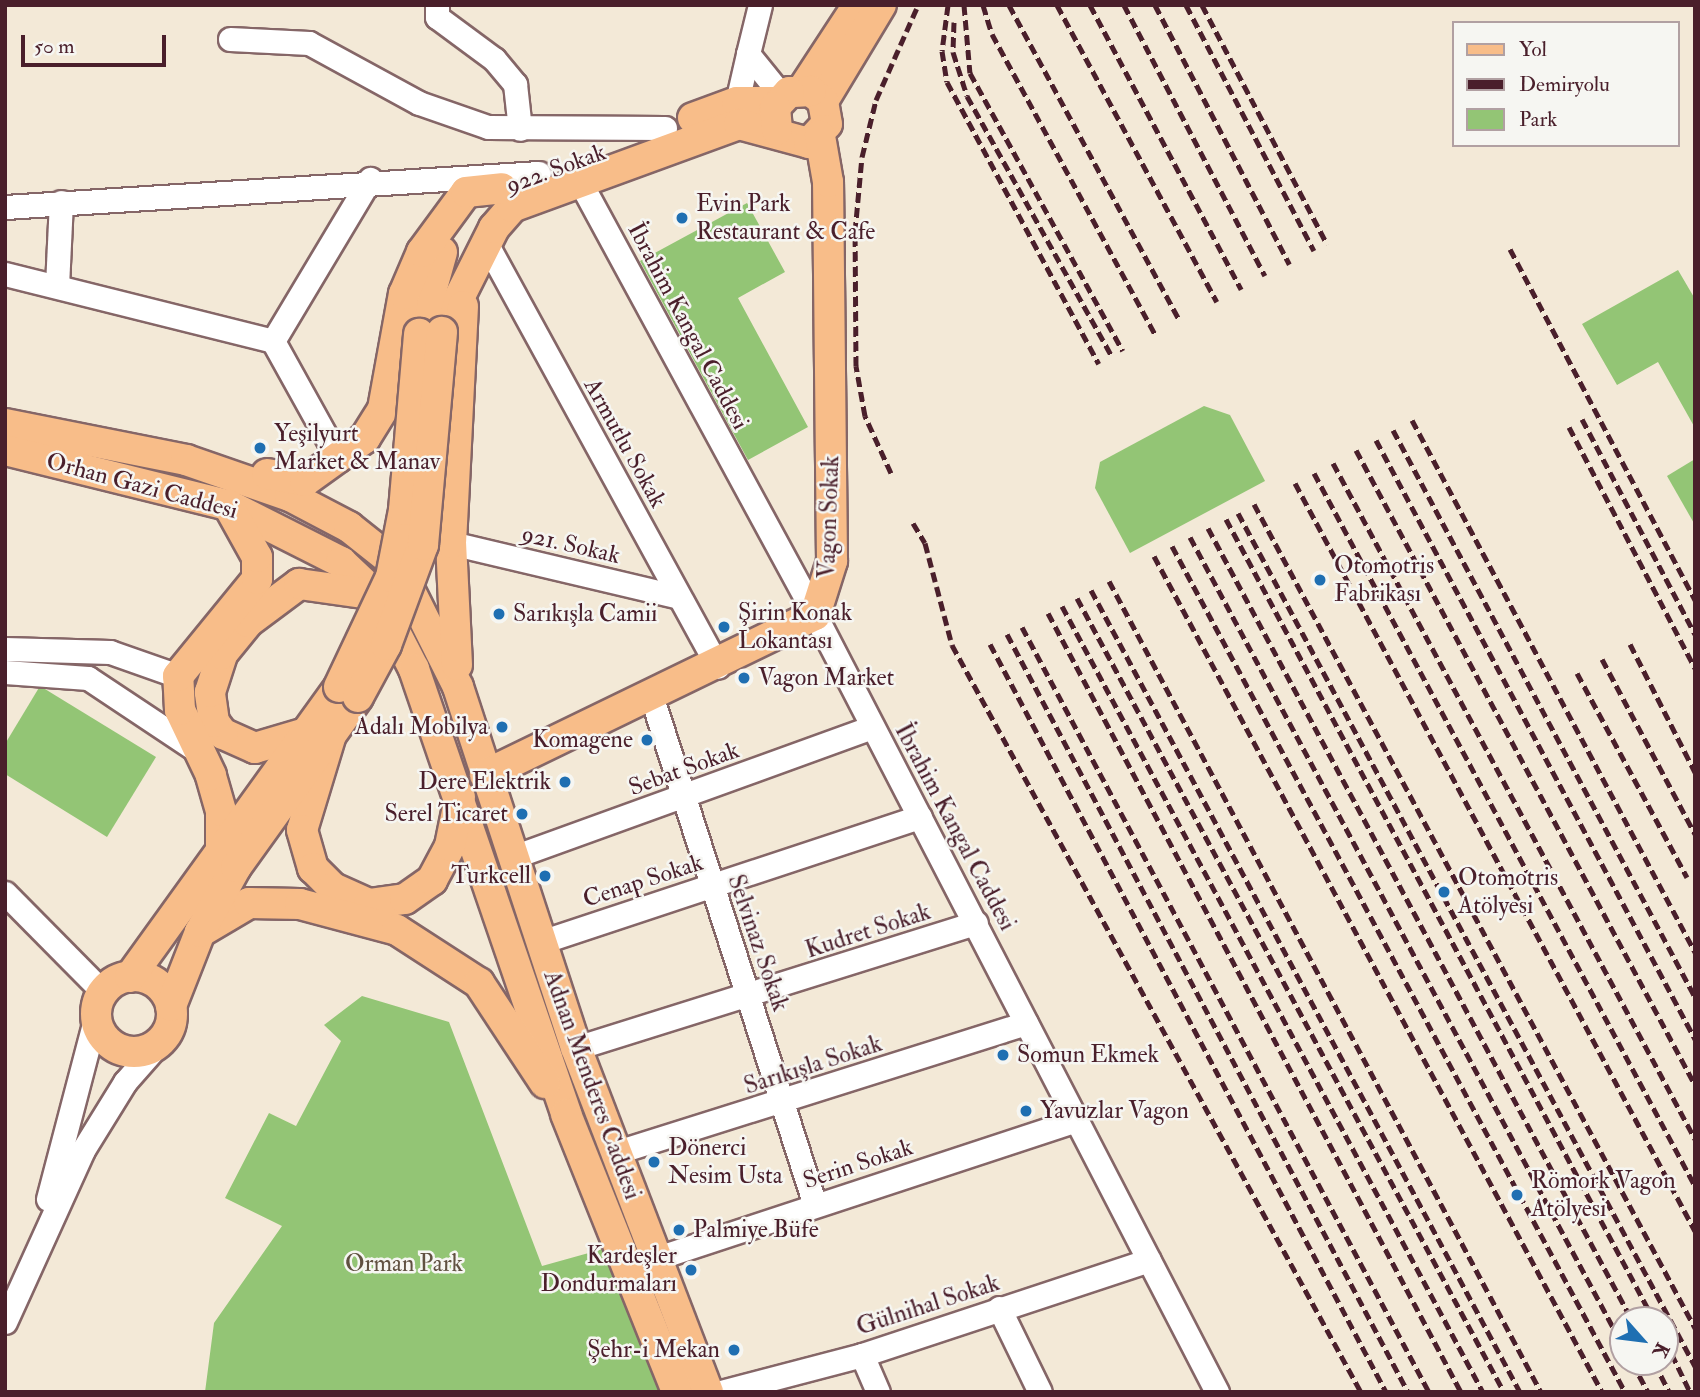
<!DOCTYPE html>
<meta charset="utf-8">
<style>
body{margin:0}
#map{position:relative;width:1700px;height:1397px;overflow:hidden;background:#f3e9d7;font-family:"IM FELL Double Pica",serif}
div>[style]{position:absolute}
[style*='--x']{left:calc(var(--x)*1px);top:calc(var(--y)*1px);width:calc(var(--w)*1px);rotate:calc(var(--a)*1deg)}
.green>*{inset:0;background:#93c575}
.roads{filter:drop-shadow(2px 0 #856667) drop-shadow(-2px 0 #856667) drop-shadow(0 2px #856667) drop-shadow(0 -2px #856667)}
.minor>*{height:23px;margin:-11.5px;padding:0 11.5px;transform-origin:11.5px;border-radius:11.5px;background:#fff}
.major>*{height:30px;margin:-15px;padding:0 15px;transform-origin:15px;border-radius:15px;background:#f8bd89}
.major>.ring{margin:-15px;padding:0;box-sizing:content-box;background:none;border:30px solid #f8bd89;border-radius:50%}
.rail>*{height:5px;margin-top:-2.5px;transform-origin:0;background:repeating-linear-gradient(90deg,#4a1f2b 0 10px,transparent 0 15px)}
.bridges{filter:drop-shadow(2px 0 #856667) drop-shadow(-2px 0 #856667) drop-shadow(0 2px #856667) drop-shadow(0 -2px #856667)}
.major-bridge>*{height:30px;margin:-15px;padding:0 15px;transform-origin:15px;border-radius:15px;background:#f8bd89}
.dots>*{width:19px;height:19px;translate:-50% -50%;box-sizing:border-box;border:4px solid #f6f6f2;border-radius:50%}
span{translate:-50% -50%;white-space:nowrap;text-align:center;line-height:1.15;-webkit-text-stroke:5px #f6f6f2;paint-order:stroke}
.street-label{font-size:24px;color:#4a1f2b}
.poi-label{font-size:24px;color:#4a1f2b}
.left{translate:0 -50%;text-align:left}
.right{translate:-100% -50%;text-align:right}
.park-label{font-size:24px;color:#605141}
.frame{position:absolute;inset:0;border:7px solid #4a1f2b;pointer-events:none}
.legend{position:absolute;left:1452px;top:21px;width:228px;height:126px;box-sizing:border-box;background:#f6f6f2;border:2px solid #b1a0a2;margin:0;padding:9px 12px;list-style:none;font-size:21px;color:#4a1f2b}
.legend li{display:flex;align-items:center;gap:14px;height:35px}
.legend b{width:35px;border:2px solid #b1a0a2}
.north{position:absolute;left:1609px;top:1306px;width:70px;height:70px;box-sizing:border-box;background:#f6f6f2;border:2px solid #b1a0a2;border-radius:50%;rotate:118deg;font-size:19px;font-weight:700;line-height:28px;text-align:center;color:#4a1f2b}
.north::after{content:'';display:block;margin:auto;width:24px;height:32px;background:#1f6fb2;clip-path:polygon(50% 0,100% 100%,50% 72%,0 100%)}
.scale{position:absolute;left:21px;top:35px;width:145px;height:32px;box-sizing:border-box;border:4px solid #4a1f2b;border-top:0;padding-left:9px;font-size:21px;line-height:24px;white-space:nowrap;color:#4a1f2b;-webkit-text-stroke:5px #f6f6f2;paint-order:stroke}
</style>
<div id="map">
<div class="green">
<div style="clip-path:polygon(747px 203px,785px 272px,738px 298px,808px 427px,748px 460px,640px 261px)"></div>
<div style="clip-path:polygon(1678px 270px,1695px 299px,1695px 428px,1658px 362px,1617px 385px,1582px 324px)"></div>
<div style="clip-path:polygon(1204px 406px,1230px 415px,1265px 481px,1130px 553px,1095px 488px,1100px 462px)"></div>
<div style="clip-path:polygon(1695px 459px,1695px 525px,1667px 476px)"></div>
<div style="clip-path:polygon(40px 686px,156px 757px,107px 837px,5px 774px,5px 744px)"></div>
<div style="clip-path:polygon(362px 996px,449px 1022px,542px 1266px,603px 1249px,662px 1392px,205px 1392px,214px 1323px,282px 1226px,225px 1198px,269px 1113px,296px 1126px,341px 1041px,324px 1025px)"></div>
</div>
<div class="roads">
<div class="minor">
<div style="--x:437;--y:5;--w:12;--a:90"></div>
<div style="--x:437;--y:17;--w:71;--a:36.4"></div>
<div style="--x:494;--y:59;--w:33;--a:50"></div>
<div style="--x:515;--y:84;--w:45;--a:83.7"></div>
<div style="--x:760;--y:5;--w:50;--a:103.8"></div>
<div style="--x:748;--y:54;--w:54;--a:51"></div>
<div style="--x:230;--y:39;--w:79;--a:2.9"></div>
<div style="--x:309;--y:43;--w:125;--a:28.6"></div>
<div style="--x:419;--y:103;--w:73;--a:19.2"></div>
<div style="--x:488;--y:127;--w:177;--a:0.3"></div>
<div style="--x:737;--y:102;--w:49;--a:-77.1"></div>
<div style="--x:579;--y:180;--w:495;--a:61.5"></div>
<div style="--x:815;--y:615;--w:875;--a:62.64"></div>
<div style="--x:5;--y:207;--w:535;--a:-3.64"></div>
<div style="--x:486;--y:243;--w:483;--a:61.3"></div>
<div style="--x:5;--y:274;--w:276;--a:14"></div>
<div style="--x:57;--y:286;--w:84;--a:-87.3"></div>
<div style="--x:339;--y:460;--w:136;--a:-119"></div>
<div style="--x:273;--y:341;--w:189;--a:-59.1"></div>
<div style="--x:451;--y:543;--w:234;--a:13.3"></div>
<div style="--x:5;--y:649;--w:105;--a:1.6"></div>
<div style="--x:110;--y:652;--w:72;--a:19.4"></div>
<div style="--x:5;--y:672;--w:83;--a:4.1"></div>
<div style="--x:88;--y:678;--w:132;--a:33.6"></div>
<div style="--x:652;--y:698;--w:533;--a:72.18"></div>
<div style="--x:513;--y:857;--w:382;--a:-19.9"></div>
<div style="--x:5;--y:893;--w:139;--a:45.3"></div>
<div style="--x:541;--y:942;--w:399;--a:-18.3"></div>
<div style="--x:576;--y:1048;--w:419;--a:-17.4"></div>
<div style="--x:614;--y:1153;--w:432;--a:-17.5"></div>
<div style="--x:48;--y:1199;--w:189;--a:-75.3"></div>
<div style="--x:654;--y:1259;--w:445;--a:-18.2"></div>
<div style="--x:999;--y:1308;--w:93;--a:64"></div>
<div style="--x:5;--y:1322;--w:189;--a:-65.6"></div>
<div style="--x:83;--y:1150;--w:80;--a:-58.3"></div>
<div style="--x:125;--y:1082;--w:55;--a:-48.7"></div>
<div style="--x:862;--y:1355;--w:40;--a:66.6"></div>
<div style="--x:721;--y:1392;--w:146;--a:-14.7"></div>
<div style="--x:862;--y:1355;--w:302;--a:-18.3"></div>
</div>
<div class="major">
<div style="--x:803;--y:89;--w:93;--a:-56.8"></div>
<div style="--x:823;--y:101;--w:112;--a:-58.9"></div>
<div style="--x:693;--y:118;--w:47;--a:-20"></div>
<div style="--x:737;--y:102;--w:41;--a:0"></div>
<div style="--x:442;--y:332;--w:116;--a:-63.4"></div>
<div style="--x:494;--y:228;--w:28;--a:-49"></div>
<div style="--x:512;--y:207;--w:242;--a:-20.1"></div>
<div style="--x:739;--y:124;--w:73;--a:15.2"></div>
<div style="--x:809;--y:143;--w:26;--a:-47"></div>
<div style="--x:827;--y:124;--w:23;--a:-100"></div>
<div style="--x:823;--y:101;--w:16;--a:-140"></div>
<div style="--x:811;--y:91;--w:22;--a:177"></div>
<div style="--x:789;--y:92;--w:21;--a:133"></div>
<div style="--x:775;--y:107;--w:23;--a:85"></div>
<div style="--x:419;--y:334;--w:85;--a:-74.3"></div>
<div style="--x:5;--y:424;--w:185;--a:11.2"></div>
<div style="--x:186;--y:460;--w:110;--a:19.1"></div>
<div style="--x:290;--y:496;--w:67;--a:27.7"></div>
<div style="--x:349;--y:527;--w:61;--a:38.4"></div>
<div style="--x:397;--y:565;--w:136;--a:63.4"></div>
<div style="--x:458;--y:687;--w:380;--a:71.9"></div>
<div style="--x:576;--y:1048;--w:368;--a:69"></div>
<div style="--x:5;--y:450;--w:230;--a:13.9"></div>
<div style="--x:228;--y:505;--w:127;--a:26.8"></div>
<div style="--x:341;--y:562;--w:48;--a:43.3"></div>
<div style="--x:376;--y:595;--w:83;--a:62.8"></div>
<div style="--x:414;--y:669;--w:470;--a:71.1"></div>
<div style="--x:566;--y:1114;--w:299;--a:68.2"></div>
<div style="--x:267;--y:474;--w:39;--a:10"></div>
<div style="--x:305;--y:481;--w:74;--a:-35.6"></div>
<div style="--x:365;--y:438;--w:34;--a:-58"></div>
<div style="--x:383;--y:409;--w:117;--a:-79.7"></div>
<div style="--x:404;--y:294;--w:46;--a:-66.8"></div>
<div style="--x:422;--y:252;--w:74;--a:-53.7"></div>
<div style="--x:466;--y:192;--w:36;--a:-6"></div>
<div style="--x:457;--y:665;--w:122;--a:-92.8"></div>
<div style="--x:451;--y:543;--w:237;--a:-87.1"></div>
<div style="--x:306;--y:733;--w:53;--a:163.6"></div>
<div style="--x:255;--y:748;--w:35;--a:-156"></div>
<div style="--x:223;--y:734;--w:15;--a:-127"></div>
<div style="--x:214;--y:722;--w:30;--a:-98"></div>
<div style="--x:210;--y:692;--w:40;--a:-72"></div>
<div style="--x:222;--y:654;--w:41;--a:-50.9"></div>
<div style="--x:248;--y:622;--w:64;--a:-36.7"></div>
<div style="--x:299;--y:584;--w:73;--a:7.9"></div>
<div style="--x:330;--y:738;--w:96;--a:106.9"></div>
<div style="--x:302;--y:830;--w:40;--a:74"></div>
<div style="--x:313;--y:868;--w:28;--a:45"></div>
<div style="--x:333;--y:888;--w:39;--a:24"></div>
<div style="--x:369;--y:904;--w:36;--a:-8"></div>
<div style="--x:405;--y:899;--w:33;--a:-35"></div>
<div style="--x:432;--y:880;--w:38;--a:-62"></div>
<div style="--x:450;--y:846;--w:50;--a:-78.5"></div>
<div style="--x:485;--y:775;--w:367;--a:-25.9"></div>
<div style="--x:815;--y:615;--w:57;--a:-72.5"></div>
<div style="--x:832;--y:561;--w:379;--a:-90.6"></div>
<div style="--x:828;--y:182;--w:47;--a:-99.9"></div>
<div style="--x:221;--y:849;--w:38;--a:-90"></div>
<div style="--x:221;--y:811;--w:37;--a:-106"></div>
<div style="--x:211;--y:775;--w:72;--a:-115.5"></div>
<div style="--x:180;--y:710;--w:34;--a:-93"></div>
<div style="--x:178;--y:676;--w:125;--a:-50.8"></div>
<div style="--x:257;--y:579;--w:22;--a:-90"></div>
<div style="--x:257;--y:557;--w:60;--a:-119.1"></div>
<div style="--x:200;--y:932;--w:57;--a:-30.6"></div>
<div style="--x:249;--y:903;--w:51;--a:1.1"></div>
<div style="--x:300;--y:904;--w:100;--a:15"></div>
<div style="--x:397;--y:930;--w:98;--a:32.9"></div>
<div style="--x:479;--y:983;--w:120;--a:56.6"></div>
<div class="ring" style="left:96px;top:976px;width:46px;height:46px"></div>
<div style="--x:130;--y:977;--w:357;--a:-54.2"></div>
<div style="--x:171;--y:1006;--w:79;--a:-68.6"></div>
<div style="--x:200;--y:932;--w:74;--a:-61"></div>
<div style="--x:236;--y:867;--w:209;--a:-54.3"></div>
</div>
</div>
<div class="rail">
<div style="--x:948;--y:5;--w:46;--a:97.4"></div>
<div style="--x:942;--y:51;--w:31;--a:81"></div>
<div style="--x:947;--y:82;--w:320;--a:61.7"></div>
<div style="--x:964;--y:5;--w:68;--a:85"></div>
<div style="--x:970;--y:73;--w:317;--a:61.2"></div>
<div style="--x:983;--y:5;--w:30;--a:73"></div>
<div style="--x:992;--y:34;--w:341;--a:61.5"></div>
<div style="--x:1009;--y:5;--w:359;--a:61.6"></div>
<div style="--x:1057;--y:5;--w:337;--a:61.7"></div>
<div style="--x:1090;--y:5;--w:322;--a:62"></div>
<div style="--x:1124;--y:5;--w:305;--a:62.5"></div>
<div style="--x:1155;--y:5;--w:292;--a:62.6"></div>
<div style="--x:1186;--y:5;--w:277;--a:62.5"></div>
<div style="--x:1202;--y:5;--w:270;--a:62.4"></div>
<div style="--x:954;--y:22;--w:30;--a:92"></div>
<div style="--x:953;--y:52;--w:46;--a:72.3"></div>
<div style="--x:967;--y:96;--w:299;--a:60.9"></div>
<div style="--x:1510;--y:249;--w:397;--a:62.2"></div>
<div style="--x:1582;--y:419;--w:243;--a:62.3"></div>
<div style="--x:1412;--y:420;--w:603;--a:61.99"></div>
<div style="--x:1569;--y:427;--w:272;--a:62.4"></div>
<div style="--x:1393;--y:430;--w:642;--a:61.96"></div>
<div style="--x:1376;--y:440;--w:679;--a:61.96"></div>
<div style="--x:1356;--y:450;--w:720;--a:61.9"></div>
<div style="--x:1333;--y:463;--w:767;--a:61.83"></div>
<div style="--x:891;--y:473;--w:63;--a:-114.5"></div>
<div style="--x:865;--y:416;--w:51;--a:-100.2"></div>
<div style="--x:856;--y:366;--w:134;--a:-90.4"></div>
<div style="--x:855;--y:232;--w:75;--a:-84.7"></div>
<div style="--x:862;--y:157;--w:59;--a:-76.2"></div>
<div style="--x:876;--y:100;--w:104;--a:-66.1"></div>
<div style="--x:1314;--y:473;--w:808;--a:61.88"></div>
<div style="--x:1295;--y:483;--w:848;--a:61.86"></div>
<div style="--x:1254;--y:504;--w:935;--a:61.84"></div>
<div style="--x:1238;--y:513;--w:968;--a:61.82"></div>
<div style="--x:1226;--y:519;--w:908;--a:61.88"></div>
<div style="--x:913;--y:523;--w:23;--a:59"></div>
<div style="--x:925;--y:543;--w:106;--a:75.2"></div>
<div style="--x:952;--y:645;--w:852;--a:61.3"></div>
<div style="--x:1208;--y:528;--w:898;--a:61.84"></div>
<div style="--x:1190;--y:537;--w:918;--a:61.84"></div>
<div style="--x:1172;--y:546;--w:960;--a:61.83"></div>
<div style="--x:1154;--y:556;--w:948;--a:61.81"></div>
<div style="--x:1109;--y:581;--w:919;--a:61.96"></div>
<div style="--x:1091;--y:590;--w:910;--a:61.86"></div>
<div style="--x:1077;--y:598;--w:902;--a:61.73"></div>
<div style="--x:1062;--y:606;--w:892;--a:61.83"></div>
<div style="--x:1048;--y:613;--w:882;--a:62.07"></div>
<div style="--x:1022;--y:627;--w:867;--a:61.99"></div>
<div style="--x:1007;--y:634;--w:858;--a:62.12"></div>
<div style="--x:990;--y:644;--w:846;--a:62.1"></div>
<div style="--x:1630;--y:644;--w:144;--a:63.1"></div>
<div style="--x:1602;--y:659;--w:198;--a:62"></div>
<div style="--x:1577;--y:673;--w:232;--a:61.7"></div>
<div style="--x:1665;--y:1340;--w:58;--a:64.3"></div>
<div style="--x:1632;--y:1362;--w:34;--a:62"></div>
<div style="--x:1654;--y:1362;--w:34;--a:63"></div>
</div>
<div class="bridges">
<div class="major-bridge">
<div style="--x:339;--y:687;--w:122;--a:-64.7"></div>
<div style="--x:391;--y:577;--w:68;--a:-79"></div>
<div style="--x:404;--y:510;--w:177;--a:-85.1"></div>
<div style="--x:358;--y:697;--w:59;--a:-61.7"></div>
<div style="--x:386;--y:645;--w:107;--a:-69.7"></div>
<div style="--x:423;--y:545;--w:214;--a:-84.9"></div>
</div>
</div>
<div class="dots">
<div style="left:682px;top:218px;background:#1f6fb2"></div>
<div style="left:260px;top:448px;background:#1f6fb2"></div>
<div style="left:1320px;top:580px;background:#1f6fb2"></div>
<div style="left:499px;top:614px;background:#1f6fb2"></div>
<div style="left:724px;top:627px;background:#1f6fb2"></div>
<div style="left:744px;top:678px;background:#1f6fb2"></div>
<div style="left:502px;top:727px;background:#1f6fb2"></div>
<div style="left:647px;top:740px;background:#1f6fb2"></div>
<div style="left:565px;top:782px;background:#1f6fb2"></div>
<div style="left:522px;top:814px;background:#1f6fb2"></div>
<div style="left:545px;top:876px;background:#1f6fb2"></div>
<div style="left:1444px;top:892px;background:#1f6fb2"></div>
<div style="left:1003px;top:1055px;background:#1f6fb2"></div>
<div style="left:1026px;top:1111px;background:#1f6fb2"></div>
<div style="left:654px;top:1162px;background:#1f6fb2"></div>
<div style="left:1517px;top:1195px;background:#1f6fb2"></div>
<div style="left:679px;top:1230px;background:#1f6fb2"></div>
<div style="left:691px;top:1270px;background:#1f6fb2"></div>
<div style="left:734px;top:1350px;background:#1f6fb2"></div>
</div>
<div class="street-label">
<span style="left:556px;top:169px;rotate:-20deg">922. Sokak</span>
<span style="left:688px;top:326px;rotate:62deg">İbrahim Kangal Caddesi</span>
<span style="left:625px;top:443px;rotate:61deg">Armutlu Sokak</span>
<span style="left:142px;top:486px;rotate:15deg">Orhan Gazi Caddesi</span>
<span style="left:829px;top:517px;rotate:-88deg">Vagon Sokak</span>
<span style="left:571px;top:545px;rotate:13deg">921. Sokak</span>
<span style="left:684px;top:769px;rotate:-20deg">Sebat Sokak</span>
<span style="left:955px;top:827px;rotate:62deg">İbrahim Kangal Caddesi</span>
<span style="left:643px;top:881px;rotate:-18deg">Cenap Sokak</span>
<span style="left:868px;top:931px;rotate:-18deg">Kudret Sokak</span>
<span style="left:758px;top:943px;rotate:71deg">Selvinaz Sokak</span>
<span style="left:813px;top:1065px;rotate:-18deg">Sarıkışla Sokak</span>
<span style="left:592px;top:1085px;rotate:70deg">Adnan Menderes Caddesi</span>
<span style="left:858px;top:1164px;rotate:-18deg">Serin Sokak</span>
<span style="left:928px;top:1305px;rotate:-18deg">Gülnihal Sokak</span>
</div>
<div class="poi-label">
<span class="left" style="left:696px;top:218px">Evin Park<br>Restaurant &amp; Cafe</span>
<span class="left" style="left:274px;top:448px">Yeşilyurt<br>Market &amp; Manav</span>
<span class="left" style="left:1334px;top:580px">Otomotris<br>Fabrikası</span>
<span class="left" style="left:738px;top:627px">Şirin Konak<br>Lokantası</span>
<span class="left" style="left:513px;top:614px">Sarıkışla Camii</span>
<span class="left" style="left:758px;top:678px">Vagon Market</span>
<span class="right" style="left:488px;top:727px">Adalı Mobilya</span>
<span class="right" style="left:633px;top:740px">Komagene</span>
<span class="right" style="left:551px;top:782px">Dere Elektrik</span>
<span class="right" style="left:508px;top:814px">Serel Ticaret</span>
<span class="right" style="left:531px;top:876px">Turkcell</span>
<span class="left" style="left:1458px;top:892px">Otomotris<br>Atölyesi</span>
<span class="left" style="left:1017px;top:1055px">Somun Ekmek</span>
<span class="left" style="left:1040px;top:1111px">Yavuzlar Vagon</span>
<span class="left" style="left:668px;top:1162px">Dönerci<br>Nesim Usta</span>
<span class="left" style="left:1531px;top:1195px">Römork Vagon<br>Atölyesi</span>
<span class="left" style="left:693px;top:1230px">Palmiye Büfe</span>
<span class="right" style="left:677px;top:1270px">Kardeşler<br>Dondurmaları</span>
<span class="right" style="left:720px;top:1350px">Şehr-i Mekan</span>
</div>
<div class="park-label">
<span style="left:404px;top:1264px">Orman Park</span>
</div>
<div class="frame"></div>
<ul class="legend">
<li><b style="height:9px;background:#f8bd89"></b>Yol</li>
<li><b style="height:9px;background:#4a1f2b"></b>Demiryolu</li>
<li><b style="height:19px;background:#93c575"></b>Park</li>
</ul>
<div class="north">K</div>
<div class="scale">50 m</div>
</div>
